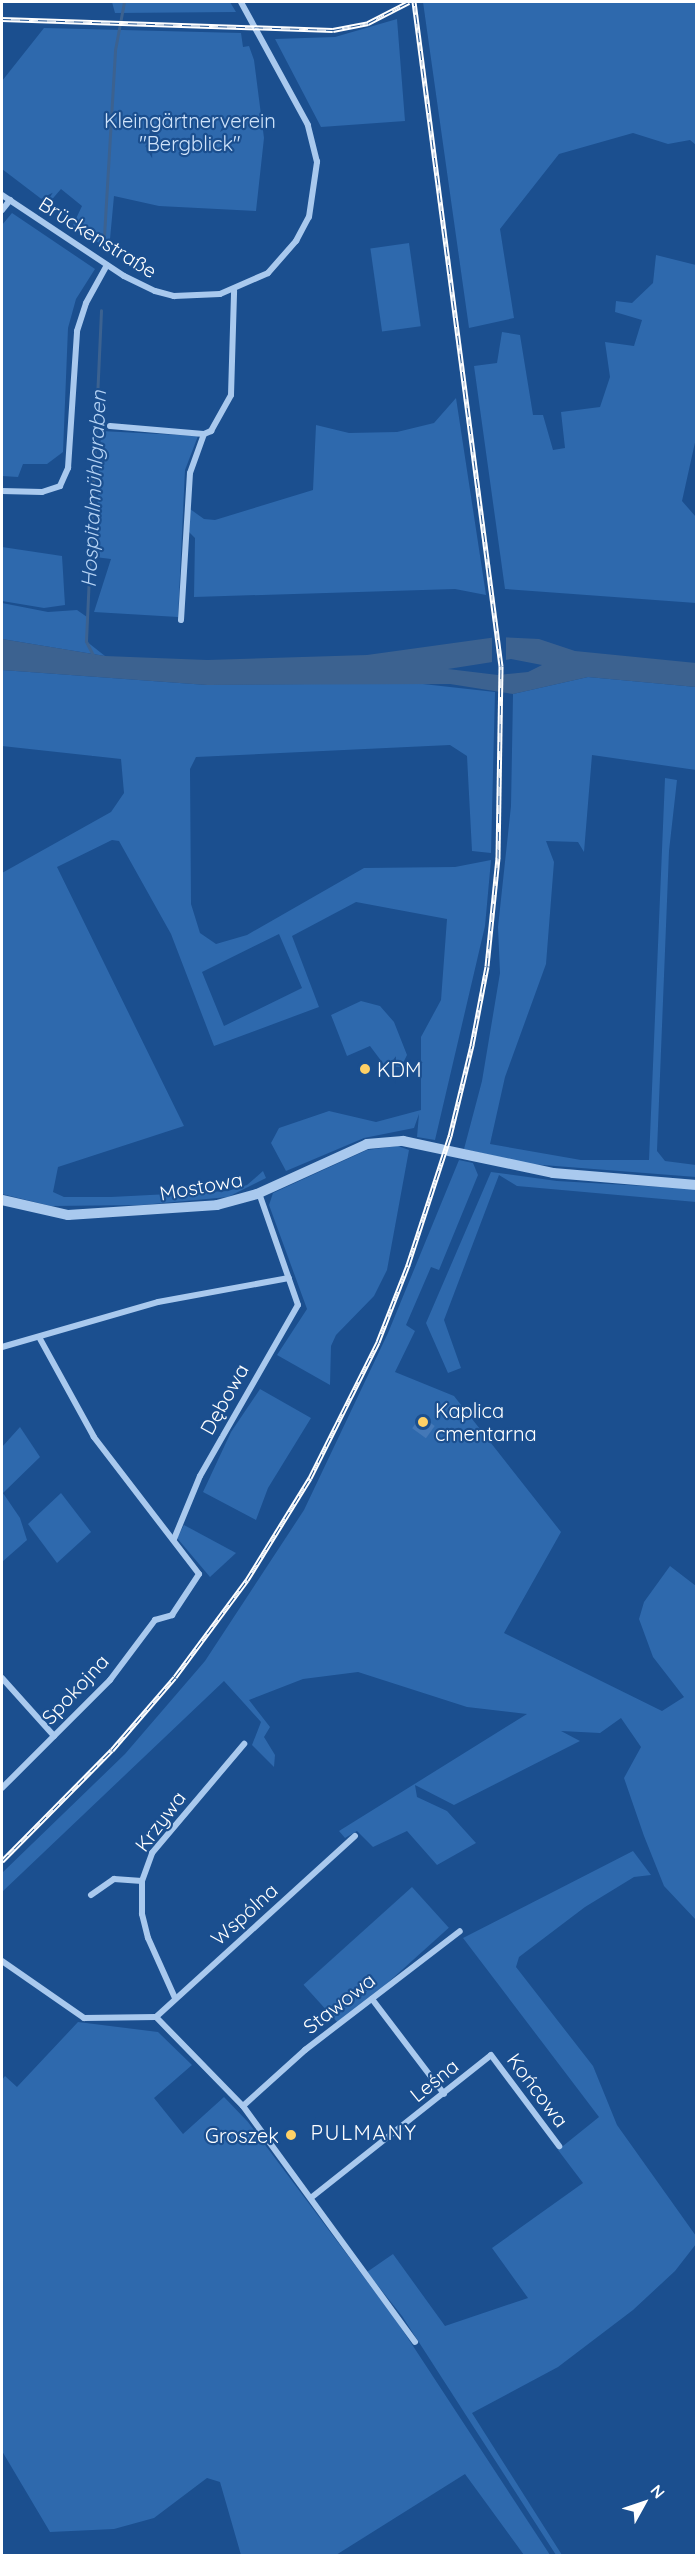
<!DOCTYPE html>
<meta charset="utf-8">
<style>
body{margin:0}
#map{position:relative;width:698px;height:2557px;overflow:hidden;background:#1b4f8f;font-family:Quicksand,sans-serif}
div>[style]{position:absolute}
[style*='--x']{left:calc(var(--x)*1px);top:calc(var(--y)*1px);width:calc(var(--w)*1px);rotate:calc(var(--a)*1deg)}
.green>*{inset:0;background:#2e69ad;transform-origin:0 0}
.water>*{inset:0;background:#3c6290}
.pier>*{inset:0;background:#1b4f8f;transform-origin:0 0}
.stream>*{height:3px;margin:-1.5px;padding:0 1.5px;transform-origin:1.5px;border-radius:1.5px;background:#3c6290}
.building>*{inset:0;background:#4478b7;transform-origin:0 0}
.minor>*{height:6px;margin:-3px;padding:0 3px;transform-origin:3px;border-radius:3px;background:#a9c9ee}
.tertiary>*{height:10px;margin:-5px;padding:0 5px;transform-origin:5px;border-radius:5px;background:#a9c9ee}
.rail>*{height:5px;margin-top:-2.5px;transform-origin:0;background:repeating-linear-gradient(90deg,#1b4f8f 0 9px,#fff 0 18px);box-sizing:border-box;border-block:2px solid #fff}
.dots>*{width:16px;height:16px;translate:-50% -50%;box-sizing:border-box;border:3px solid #1b4f8f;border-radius:50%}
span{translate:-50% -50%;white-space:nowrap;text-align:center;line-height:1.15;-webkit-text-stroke:4.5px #1b4f8f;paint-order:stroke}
.park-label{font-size:20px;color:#cfe3fa}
.street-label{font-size:20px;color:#fff}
.poi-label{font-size:20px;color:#fff}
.left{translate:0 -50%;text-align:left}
.right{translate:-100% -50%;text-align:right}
.water-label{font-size:21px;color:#b5d3f5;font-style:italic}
.neighbourhood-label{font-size:21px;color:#fff;letter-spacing:1.5px}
.frame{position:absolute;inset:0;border:3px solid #fff;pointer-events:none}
.north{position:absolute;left:614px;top:2473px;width:60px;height:60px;-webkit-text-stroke:4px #1b4f8f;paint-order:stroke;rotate:50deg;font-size:16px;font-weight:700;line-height:24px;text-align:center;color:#fff}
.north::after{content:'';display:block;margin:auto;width:21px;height:27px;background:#fff;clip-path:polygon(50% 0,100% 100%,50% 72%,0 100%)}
</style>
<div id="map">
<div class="green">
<div style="clip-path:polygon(112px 2px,230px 2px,236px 12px,115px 13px)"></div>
<div style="clip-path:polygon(423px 2px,696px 2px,696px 145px,690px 140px,668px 144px,633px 133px,559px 154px,500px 229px,514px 318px,469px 328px)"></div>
<div style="clip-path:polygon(397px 19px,405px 121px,321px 127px,275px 39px,335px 37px)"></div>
<div style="clip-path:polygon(44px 28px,241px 33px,243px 47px,249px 46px,254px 60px,264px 138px,256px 211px,159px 206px,114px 196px,109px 250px,73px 225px,82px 206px,61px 189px,48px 204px,2px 169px,2px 81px)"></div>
<div style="clip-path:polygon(12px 213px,95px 269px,76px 299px,68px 328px,63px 452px,47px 464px,23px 464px,18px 477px,2px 476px,2px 225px)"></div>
<div style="left:409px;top:243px;width:84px;height:39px;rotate:82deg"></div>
<div style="clip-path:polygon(656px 255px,696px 265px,696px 438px,682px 501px,696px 517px,696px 603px,505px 589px,474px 366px,497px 363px,502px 332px,520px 335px,533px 415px,543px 415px,553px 450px,565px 448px,561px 412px,600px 407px,610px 377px,605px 342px,634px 346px,642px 320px,615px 312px,616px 301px,632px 303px,653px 283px)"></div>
<div style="clip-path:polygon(456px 398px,486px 595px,455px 589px,194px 597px,195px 538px,189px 532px,190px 509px,204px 519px,215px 520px,313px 490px,316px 425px,349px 433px,397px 432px,434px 423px)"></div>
<div style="clip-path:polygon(101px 431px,198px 436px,185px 470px,178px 617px,94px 612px,111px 559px,95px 557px)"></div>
<div style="clip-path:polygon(2px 547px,62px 556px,65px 605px,44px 608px,2px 601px)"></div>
<div style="clip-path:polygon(2px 603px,48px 612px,77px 610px,87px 617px,86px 641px,105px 656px,2px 639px)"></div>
<div style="clip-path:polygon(evenodd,2px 670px,207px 685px,414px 683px,495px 692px,491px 853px,472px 851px,467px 756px,450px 745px,196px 757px,190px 769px,191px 904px,200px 933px,216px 944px,247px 935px,364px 868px,455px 867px,491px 860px,485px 926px,435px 1140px,417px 1137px,419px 1114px,414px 1128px,364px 1138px,286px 1171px,271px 1143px,279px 1128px,329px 1111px,376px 1122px,421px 1110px,421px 1037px,441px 1000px,447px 919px,356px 902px,292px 936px,319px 1007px,214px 1046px,171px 934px,119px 841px,112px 840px,57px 867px,184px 1126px,58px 1167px,53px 1192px,64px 1197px,111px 1197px,228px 1191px,247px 1185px,263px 1171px,266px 1178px,228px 1197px,142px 1205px,51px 1206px,2px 1194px,2px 873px,111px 812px,124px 793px,121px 759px,2px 746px,2px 670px,279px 934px,302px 988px,224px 1026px,202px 972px,279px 934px)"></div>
<div style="clip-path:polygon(588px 677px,696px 687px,696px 770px,592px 755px,584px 852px,578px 842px,546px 841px,554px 862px,546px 964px,505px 1077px,490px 1144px,581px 1160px,649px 1160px,665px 778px,677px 780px,669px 851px,657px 1151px,665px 1161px,696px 1165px,696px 1177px,530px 1164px,464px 1149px,482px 1081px,500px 973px,498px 927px,511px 806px,513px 694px)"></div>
<div style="clip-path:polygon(361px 1001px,380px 1006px,394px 1022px,407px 1055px,401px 1067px,385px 1066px,370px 1046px,347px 1056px,331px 1015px)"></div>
<div style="clip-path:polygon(398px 1146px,409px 1150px,387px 1270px,374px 1296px,336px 1335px,331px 1346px,330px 1385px,277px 1355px,307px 1309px,269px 1205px,273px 1193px,367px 1150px)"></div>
<div style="clip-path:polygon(459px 1160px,473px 1163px,478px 1175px,439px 1270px,431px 1267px,406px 1325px,415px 1331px,395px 1372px,454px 1396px,561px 1532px,504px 1633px,662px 1711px,684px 1697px,653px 1657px,639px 1619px,644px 1602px,670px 1566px,696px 1586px,696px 1920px,664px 1886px,644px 1836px,624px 1778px,641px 1747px,621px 1718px,600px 1733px,561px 1731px,580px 1741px,454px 1805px,415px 1785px,417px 1797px,447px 1811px,476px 1843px,437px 1865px,407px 1831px,373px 1847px,357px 1831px,345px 1838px,339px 1831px,527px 1714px,467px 1707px,358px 1672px,303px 1679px,249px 1700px,270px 1727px,264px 1737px,275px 1755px,274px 1767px,252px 1745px,261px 1722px,224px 1681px,2px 1892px,2px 1873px,125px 1754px,205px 1661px,304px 1510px,388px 1333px)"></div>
<div style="clip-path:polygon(491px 1172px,557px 1181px,696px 1189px,696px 1202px,517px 1186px,499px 1175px,444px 1320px,461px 1368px,448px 1373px,426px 1323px)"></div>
<div style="clip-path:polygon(260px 1389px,311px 1418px,268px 1488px,256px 1520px,203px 1492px,231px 1432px)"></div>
<div style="clip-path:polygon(20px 1427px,40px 1457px,3px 1493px,20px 1518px,27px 1540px,2px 1562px,2px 1447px)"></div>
<div style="clip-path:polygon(61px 1493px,91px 1532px,57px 1563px,28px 1524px)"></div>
<div style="clip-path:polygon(184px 1525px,236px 1553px,210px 1577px,177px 1538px)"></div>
<div style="clip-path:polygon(633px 1851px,651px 1875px,634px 1877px,585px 1907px,519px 1957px,516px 1967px,593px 2066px,617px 2125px,696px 2236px,696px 2244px,675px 2271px,633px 2310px,558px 2367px,472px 2413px,562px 2555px,556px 2555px,402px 2316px,367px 2272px,393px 2254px,445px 2326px,528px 2298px,492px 2248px,583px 2183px,558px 2150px,599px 2117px,463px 1938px)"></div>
<div style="left:412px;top:1887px;width:55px;height:146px;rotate:48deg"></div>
<div style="clip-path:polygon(78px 2022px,158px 2032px,192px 2065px,154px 2098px,183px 2134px,224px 2097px,248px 2122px,396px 2320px,550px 2555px,524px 2555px,465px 2474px,336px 2555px,241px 2555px,220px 2482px,207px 2478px,154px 2518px,114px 2529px,50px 2532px,2px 2451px,2px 2080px,5px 2076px,17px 2087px)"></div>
</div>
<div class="water">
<div style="clip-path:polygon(evenodd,497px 637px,539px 639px,575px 651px,696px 663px,696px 687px,588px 677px,513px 694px,450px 684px,207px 685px,2px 670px,2px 639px,105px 656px,207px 660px,367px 655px,497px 637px,511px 659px,542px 665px,528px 672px,498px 675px,448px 669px,511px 659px)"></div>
</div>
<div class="pier">
<div style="left:492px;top:635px;width:14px;height:28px"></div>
</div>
<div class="stream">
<div style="--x:104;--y:236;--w:186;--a:-86.6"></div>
<div style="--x:115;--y:50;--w:49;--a:-79.4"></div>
<div style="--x:94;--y:657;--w:18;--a:-117"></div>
<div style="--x:86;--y:641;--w:331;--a:-87.4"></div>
</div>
<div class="building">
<div style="left:421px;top:1416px;width:17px;height:15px;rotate:36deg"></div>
</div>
<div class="minor">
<div style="--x:2;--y:195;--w:146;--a:33.6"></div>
<div style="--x:124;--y:276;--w:34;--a:26"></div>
<div style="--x:155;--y:291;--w:20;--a:15"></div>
<div style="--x:174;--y:296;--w:46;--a:-2.5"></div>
<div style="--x:220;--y:294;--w:52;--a:-23.6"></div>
<div style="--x:268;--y:273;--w:43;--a:-48.8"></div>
<div style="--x:296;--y:241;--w:27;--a:-62"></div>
<div style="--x:309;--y:217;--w:56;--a:-81.7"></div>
<div style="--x:317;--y:162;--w:38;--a:-104"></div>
<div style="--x:308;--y:125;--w:140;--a:-118.6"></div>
<div style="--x:2;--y:210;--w:13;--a:-51"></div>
<div style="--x:110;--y:426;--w:94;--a:4.9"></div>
<div style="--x:2;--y:491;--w:40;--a:1.4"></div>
<div style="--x:42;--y:492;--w:19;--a:-18"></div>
<div style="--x:60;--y:486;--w:20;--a:-66"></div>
<div style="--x:68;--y:468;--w:137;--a:-86.2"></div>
<div style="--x:77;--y:331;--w:29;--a:-72"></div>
<div style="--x:86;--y:303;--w:43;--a:-61.1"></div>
<div style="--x:181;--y:620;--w:147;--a:-86.5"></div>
<div style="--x:190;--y:473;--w:41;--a:-70.3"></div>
<div style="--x:204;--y:434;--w:8;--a:-23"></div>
<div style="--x:211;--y:431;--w:41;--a:-60.9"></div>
<div style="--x:231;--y:395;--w:104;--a:-88.3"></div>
<div style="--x:2;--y:1347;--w:162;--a:-16.1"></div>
<div style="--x:158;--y:1302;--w:133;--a:-10.4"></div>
<div style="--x:174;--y:1539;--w:68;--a:-67.6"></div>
<div style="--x:200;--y:1476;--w:197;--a:-60.2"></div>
<div style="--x:298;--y:1305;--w:119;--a:-109.2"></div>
<div style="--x:2;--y:1678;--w:78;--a:48.1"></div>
<div style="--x:2;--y:1788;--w:153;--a:-45"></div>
<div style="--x:110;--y:1680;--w:75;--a:-53.1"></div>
<div style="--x:155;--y:1620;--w:18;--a:-16"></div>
<div style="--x:172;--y:1615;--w:49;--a:-56.6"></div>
<div style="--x:199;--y:1574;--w:173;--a:-127.5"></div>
<div style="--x:94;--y:1437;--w:114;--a:-118.8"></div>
<div style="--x:91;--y:1895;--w:28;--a:-35"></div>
<div style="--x:114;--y:1879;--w:28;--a:4"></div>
<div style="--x:2;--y:1961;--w:100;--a:34.8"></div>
<div style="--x:84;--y:2018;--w:72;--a:-0.8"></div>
<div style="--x:156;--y:2017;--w:124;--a:45.7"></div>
<div style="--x:243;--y:2106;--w:292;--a:53.9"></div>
<div style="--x:175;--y:1998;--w:66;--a:-114.2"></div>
<div style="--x:148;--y:1938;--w:25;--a:-104"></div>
<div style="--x:142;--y:1914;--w:33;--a:-90"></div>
<div style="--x:142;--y:1881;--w:30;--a:-70"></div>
<div style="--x:152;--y:1853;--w:143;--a:-49.8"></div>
<div style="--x:372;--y:1999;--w:119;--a:52.8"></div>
<div style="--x:156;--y:2017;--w:269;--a:-42.3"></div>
<div style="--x:243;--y:2106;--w:84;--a:-42.1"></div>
<div style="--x:305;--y:2050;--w:195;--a:-37.5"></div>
<div style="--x:312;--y:2197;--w:228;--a:-38.4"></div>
<div style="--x:491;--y:2055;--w:114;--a:53.2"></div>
</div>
<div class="tertiary">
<div style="--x:449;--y:1151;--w:106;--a:11.9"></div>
<div style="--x:553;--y:1173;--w:144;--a:4.8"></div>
<div style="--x:2;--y:1200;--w:68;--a:12.8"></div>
<div style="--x:68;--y:1215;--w:149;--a:-3.8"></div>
<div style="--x:217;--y:1205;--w:41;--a:-15.4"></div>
<div style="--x:257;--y:1194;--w:121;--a:-24.4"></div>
<div style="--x:367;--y:1144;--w:36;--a:-5"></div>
<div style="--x:403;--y:1141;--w:40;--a:12"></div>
</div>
<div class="rail">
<div style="--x:2;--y:19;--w:331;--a:1.9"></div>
<div style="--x:333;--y:30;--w:36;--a:-11"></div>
<div style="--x:368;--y:23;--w:46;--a:-27.1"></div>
<div style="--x:2;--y:1861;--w:156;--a:-45.3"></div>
<div style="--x:112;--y:1750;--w:96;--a:-49.2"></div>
<div style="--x:175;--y:1677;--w:121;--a:-53.4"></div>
<div style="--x:247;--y:1580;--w:120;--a:-58.3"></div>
<div style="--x:310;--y:1478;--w:152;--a:-63.4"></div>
<div style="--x:378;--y:1342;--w:83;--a:-68.7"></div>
<div style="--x:408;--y:1265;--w:136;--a:-72"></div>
<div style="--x:450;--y:1136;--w:94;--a:-76.4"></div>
<div style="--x:472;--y:1045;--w:80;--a:-79.2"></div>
<div style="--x:487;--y:966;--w:109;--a:-84.2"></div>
<div style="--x:498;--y:858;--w:192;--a:-89.1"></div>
<div style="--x:501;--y:666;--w:670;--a:-97.46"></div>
</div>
<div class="dots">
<div style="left:365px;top:1069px;background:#ffd166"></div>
<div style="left:423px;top:1422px;background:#ffd166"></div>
<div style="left:291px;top:2135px;background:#ffd166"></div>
</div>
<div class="park-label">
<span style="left:190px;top:132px">Kleingärtnerverein<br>"Bergblick"</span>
</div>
<div class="street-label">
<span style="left:98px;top:237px;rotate:32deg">Brückenstraße</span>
<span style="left:201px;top:1186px;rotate:-10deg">Mostowa</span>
<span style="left:224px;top:1399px;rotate:-61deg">Dębowa</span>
<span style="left:75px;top:1689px;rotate:-47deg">Spokojna</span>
<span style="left:160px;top:1821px;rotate:-53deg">Krzywa</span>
<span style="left:244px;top:1914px;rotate:-42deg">Wspólna</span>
<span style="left:339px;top:2003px;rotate:-38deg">Stawowa</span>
<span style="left:434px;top:2080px;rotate:-39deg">Leśna</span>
<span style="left:538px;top:2090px;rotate:53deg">Końcowa</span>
</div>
<div class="poi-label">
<span class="left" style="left:377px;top:1069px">KDM</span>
<span class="left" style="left:435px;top:1422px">Kaplica<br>cmentarna</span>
<span class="right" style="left:279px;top:2135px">Groszek</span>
</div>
<div class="water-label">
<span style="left:93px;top:489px;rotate:-87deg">Hospitalmühlgraben</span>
</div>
<div class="neighbourhood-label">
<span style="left:364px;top:2132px">PULMANY</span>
</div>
<div class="frame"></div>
<div class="north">N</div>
</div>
